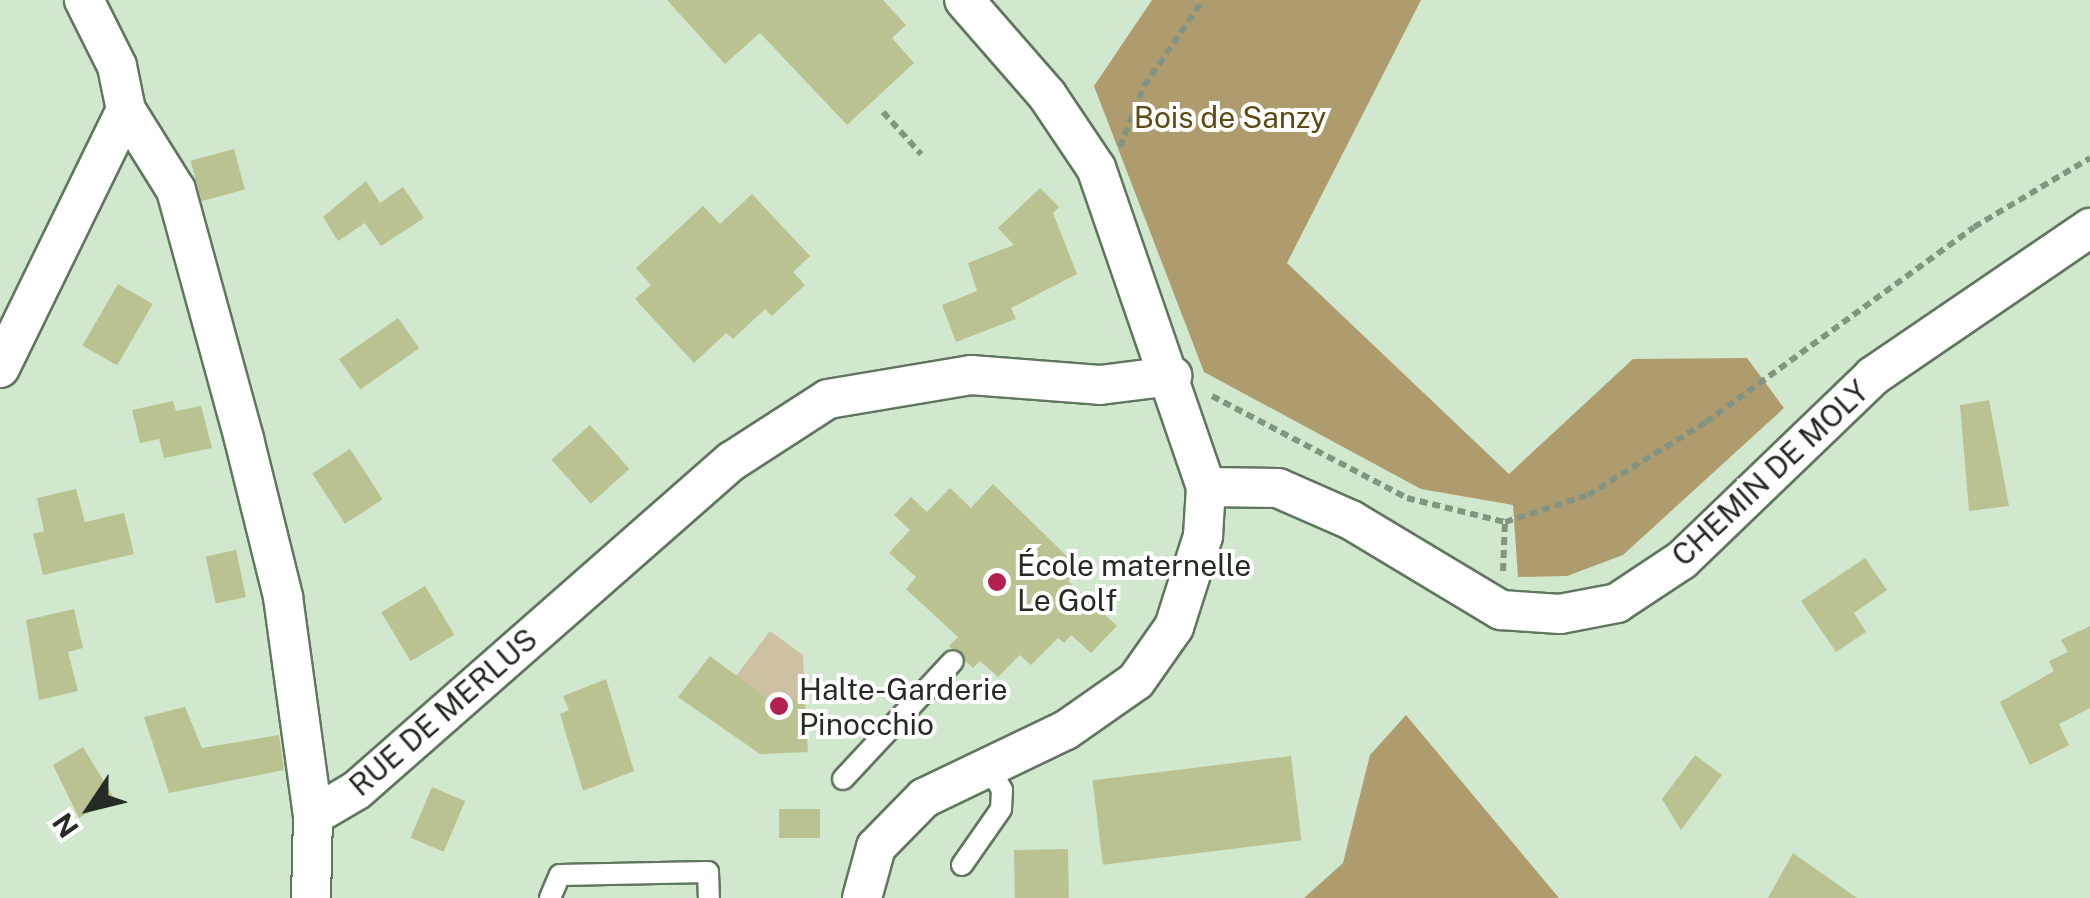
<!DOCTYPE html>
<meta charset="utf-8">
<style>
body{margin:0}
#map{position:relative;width:2090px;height:898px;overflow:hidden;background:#d1e8ce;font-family:"Public Sans",sans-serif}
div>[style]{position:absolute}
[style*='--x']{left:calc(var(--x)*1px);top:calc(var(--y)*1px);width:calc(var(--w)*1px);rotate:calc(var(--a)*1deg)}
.green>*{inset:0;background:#cdc1a2}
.forest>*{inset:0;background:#ae9c6e}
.building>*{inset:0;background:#bbc292;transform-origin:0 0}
.path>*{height:6px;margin-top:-3px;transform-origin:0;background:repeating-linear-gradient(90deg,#849482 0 8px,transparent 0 13px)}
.roads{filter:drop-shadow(2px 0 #61765f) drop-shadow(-2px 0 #61765f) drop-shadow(0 2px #61765f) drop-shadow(0 -2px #61765f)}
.service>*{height:20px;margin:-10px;padding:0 10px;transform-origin:10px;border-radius:10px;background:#fff}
.minor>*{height:38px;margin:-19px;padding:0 19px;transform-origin:19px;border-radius:19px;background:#fff}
.dots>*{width:28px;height:28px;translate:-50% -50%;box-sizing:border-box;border:5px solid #fff;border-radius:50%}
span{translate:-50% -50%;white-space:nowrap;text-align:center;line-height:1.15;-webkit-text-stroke:8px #fff;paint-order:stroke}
.park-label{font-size:30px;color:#5e4a12}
.street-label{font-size:30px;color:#242c23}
.poi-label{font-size:30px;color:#242c23}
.left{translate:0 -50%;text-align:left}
.north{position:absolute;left:40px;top:758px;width:100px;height:100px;-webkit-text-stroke:8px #fff;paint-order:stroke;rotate:235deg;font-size:28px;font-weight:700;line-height:40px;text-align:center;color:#242c23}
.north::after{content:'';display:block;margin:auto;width:35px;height:45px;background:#242c23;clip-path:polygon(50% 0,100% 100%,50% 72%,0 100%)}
</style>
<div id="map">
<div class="green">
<div style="clip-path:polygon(770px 631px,803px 655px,805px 699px,774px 701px,767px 710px,736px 676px)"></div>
</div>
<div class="forest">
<div style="clip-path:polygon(1152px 0,1421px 0,1287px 263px,1509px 474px,1633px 359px,1747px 358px,1784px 408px,1623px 555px,1567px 576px,1518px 577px,1513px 505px,1421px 489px,1204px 372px,1094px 86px)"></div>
<div style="clip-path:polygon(1406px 715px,1559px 898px,1304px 898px,1343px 863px,1370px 755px)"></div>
</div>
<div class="building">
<div style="clip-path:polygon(667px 0,883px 0,906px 25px,892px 38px,914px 63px,847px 125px,760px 33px,725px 64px)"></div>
<div style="left:234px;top:149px;width:42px;height:45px;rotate:75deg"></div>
<div style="clip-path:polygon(366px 181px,380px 203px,403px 187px,424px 218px,381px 246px,365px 223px,338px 241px,323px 217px)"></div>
<div style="clip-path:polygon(1040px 188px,1059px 207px,1053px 213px,1077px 274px,1011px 308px,1016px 319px,956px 342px,942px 305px,977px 291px,968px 263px,1014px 245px,998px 228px)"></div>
<div style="clip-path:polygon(752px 194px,810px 256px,793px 272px,805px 285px,772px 316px,765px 309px,733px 339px,726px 333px,694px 363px,635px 299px,651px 285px,636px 268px,703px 206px,720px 224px)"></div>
<div style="left:118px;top:284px;width:40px;height:71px;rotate:30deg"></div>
<div style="left:398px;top:318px;width:37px;height:72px;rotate:55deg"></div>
<div style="clip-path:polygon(1989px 400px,2009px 506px,1969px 511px,1960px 405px)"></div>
<div style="clip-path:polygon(173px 401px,176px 411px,201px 406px,212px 448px,164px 458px,159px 439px,140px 443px,132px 410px)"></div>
<div style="left:590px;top:425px;width:59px;height:52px;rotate:48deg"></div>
<div style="left:350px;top:449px;width:60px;height:45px;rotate:57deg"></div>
<div style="clip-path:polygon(993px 484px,1080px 569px,1068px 581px,1117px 626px,1091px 653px,1071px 635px,1064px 643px,1058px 638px,1031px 665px,1020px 655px,998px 677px,980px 661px,973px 668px,949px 646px,958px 637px,906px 589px,916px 577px,889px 553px,910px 530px,894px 515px,911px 497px,927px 512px,950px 488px,971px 508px)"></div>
<div style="clip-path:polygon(76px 489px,85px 522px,124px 513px,134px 554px,43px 575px,33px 534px,44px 531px,37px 498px)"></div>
<div style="left:236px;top:550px;width:48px;height:31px;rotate:78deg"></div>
<div style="clip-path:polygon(1865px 558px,1887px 590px,1854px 613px,1866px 632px,1836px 652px,1801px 601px)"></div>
<div style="left:425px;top:586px;width:57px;height:51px;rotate:59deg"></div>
<div style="clip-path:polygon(74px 609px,83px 648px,68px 652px,78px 691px,39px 700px,26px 620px)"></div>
<div style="clip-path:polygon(2090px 626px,2090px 708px,2059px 724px,2069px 745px,2030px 765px,2000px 702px,2054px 671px,2049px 661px,2068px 652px,2061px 640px)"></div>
<div style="clip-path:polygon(710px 656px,770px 701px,805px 699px,808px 752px,760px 754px,678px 697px)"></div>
<div style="clip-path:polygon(606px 679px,634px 771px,583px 791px,560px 714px,569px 710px,563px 696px)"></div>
<div style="clip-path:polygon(185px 707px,202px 748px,279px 735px,284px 770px,169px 793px,144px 717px)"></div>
<div style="clip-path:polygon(83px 747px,114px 798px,79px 818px,53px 765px)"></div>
<div style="clip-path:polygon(1695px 755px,1722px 775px,1681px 830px,1662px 799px)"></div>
<div style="left:1291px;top:756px;width:85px;height:200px;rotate:83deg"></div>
<div style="left:432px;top:787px;width:36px;height:55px;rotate:23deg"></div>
<div style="left:820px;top:809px;width:29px;height:41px;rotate:90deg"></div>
<div style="left:1068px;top:849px;width:49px;height:54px;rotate:89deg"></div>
<div style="clip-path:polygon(1793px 853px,1857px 898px,1768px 898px)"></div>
</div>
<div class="path">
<div style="--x:883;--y:112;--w:57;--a:47.9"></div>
<div style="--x:1120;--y:147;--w:66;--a:-68.5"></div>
<div style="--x:1144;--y:86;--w:104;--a:-55.5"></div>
<div style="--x:1212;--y:396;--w:220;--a:27.6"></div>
<div style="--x:1407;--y:498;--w:101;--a:13.8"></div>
<div style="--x:1505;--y:522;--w:87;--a:-18"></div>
<div style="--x:1588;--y:495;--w:139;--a:-31.7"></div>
<div style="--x:1706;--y:422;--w:331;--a:-36"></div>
<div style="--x:1974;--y:227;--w:135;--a:-30.7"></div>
<div style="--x:1503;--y:571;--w:49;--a:-87.7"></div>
</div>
<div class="roads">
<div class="service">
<div style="--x:843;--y:779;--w:161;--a:-47"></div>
<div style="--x:962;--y:865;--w:68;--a:-55.1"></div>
<div style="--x:1001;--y:809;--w:19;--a:-87"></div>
<div style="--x:1002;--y:790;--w:28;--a:-120"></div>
<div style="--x:550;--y:898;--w:25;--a:-67"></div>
<div style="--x:560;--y:875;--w:148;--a:-1.2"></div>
<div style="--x:708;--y:872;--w:26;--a:88"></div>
</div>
<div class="minor">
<div style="--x:126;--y:110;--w:94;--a:58"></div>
<div style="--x:176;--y:190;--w:258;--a:74.7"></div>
<div style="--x:244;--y:439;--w:163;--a:76.1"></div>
<div style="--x:283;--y:597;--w:221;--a:82.2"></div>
<div style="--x:313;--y:816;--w:51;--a:-30.6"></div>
<div style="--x:357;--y:790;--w:499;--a:-41.3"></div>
<div style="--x:732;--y:461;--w:114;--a:-32.9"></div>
<div style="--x:828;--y:399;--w:145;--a:-9.5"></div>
<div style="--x:971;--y:375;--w:129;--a:4.4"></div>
<div style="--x:1100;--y:385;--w:73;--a:-7.1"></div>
<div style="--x:0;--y:368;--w:287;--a:-64"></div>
<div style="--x:126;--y:110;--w:45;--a:-101.6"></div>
<div style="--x:117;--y:66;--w:74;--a:-116.6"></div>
<div style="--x:1206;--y:487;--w:72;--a:0.8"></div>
<div style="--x:1278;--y:488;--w:80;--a:23.7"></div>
<div style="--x:1351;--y:520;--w:175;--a:31"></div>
<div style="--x:1501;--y:610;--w:59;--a:3.9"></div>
<div style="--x:1560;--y:614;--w:58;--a:-10.9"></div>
<div style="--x:1617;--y:603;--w:78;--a:-33.5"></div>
<div style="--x:1682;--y:560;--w:265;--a:-43.9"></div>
<div style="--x:1873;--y:376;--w:263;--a:-34.3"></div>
<div style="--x:311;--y:898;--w:82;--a:-88.6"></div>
<div style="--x:862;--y:898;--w:53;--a:-74.6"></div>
<div style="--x:876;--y:847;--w:69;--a:-45.6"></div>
<div style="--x:924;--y:798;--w:157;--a:-25.6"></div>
<div style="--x:1066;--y:730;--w:85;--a:-35"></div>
<div style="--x:1136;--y:681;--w:66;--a:-54.9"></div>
<div style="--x:1174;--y:627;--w:96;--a:-72.3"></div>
<div style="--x:1203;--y:536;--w:49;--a:-86.5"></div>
<div style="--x:1206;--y:487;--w:337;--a:-109"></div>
<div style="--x:1096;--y:168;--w:88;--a:-123.9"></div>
<div style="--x:1047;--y:95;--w:126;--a:-131.1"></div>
</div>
</div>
<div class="dots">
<div style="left:997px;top:582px;background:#b22150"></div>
<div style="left:779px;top:706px;background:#b22150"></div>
</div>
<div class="park-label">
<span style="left:1230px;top:117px">Bois de Sanzy</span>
</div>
<div class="street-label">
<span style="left:1770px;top:473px;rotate:-43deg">CHEMIN DE MOLY</span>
<span style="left:443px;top:712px;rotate:-41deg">RUE DE MERLUS</span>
</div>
<div class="poi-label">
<span class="left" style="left:1017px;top:582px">École maternelle<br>Le Golf</span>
<span class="left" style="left:799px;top:706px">Halte-Garderie<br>Pinocchio</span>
</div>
<div class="north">N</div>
</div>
